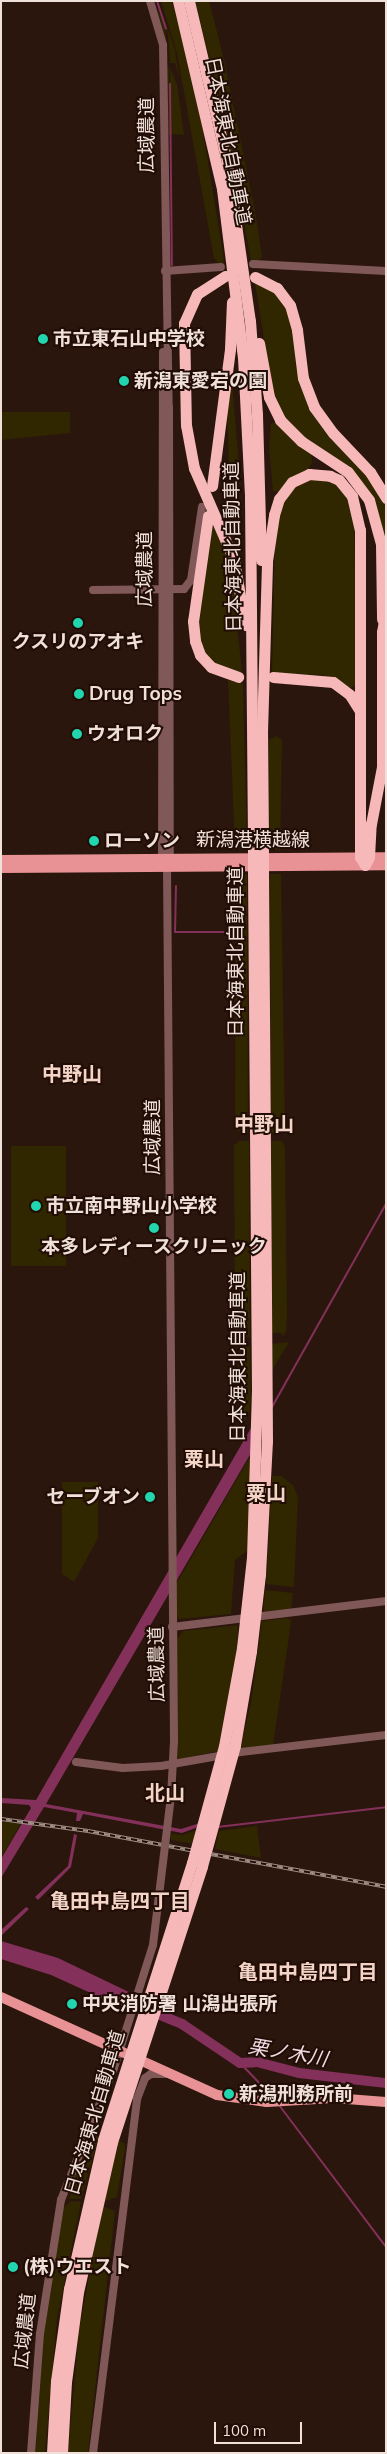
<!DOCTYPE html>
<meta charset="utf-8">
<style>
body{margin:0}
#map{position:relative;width:387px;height:2454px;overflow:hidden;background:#2b160d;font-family:Mulish,"Noto Sans JP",sans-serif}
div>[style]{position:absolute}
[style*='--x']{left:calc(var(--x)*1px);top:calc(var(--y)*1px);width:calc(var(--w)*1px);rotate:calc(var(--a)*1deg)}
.green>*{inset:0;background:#302600;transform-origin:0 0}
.water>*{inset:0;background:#83305a}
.stream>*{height:2px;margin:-1px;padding:0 1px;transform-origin:1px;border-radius:1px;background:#83305a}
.river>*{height:10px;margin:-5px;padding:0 5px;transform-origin:5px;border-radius:5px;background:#83305a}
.tertiary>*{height:8px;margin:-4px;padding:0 4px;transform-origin:4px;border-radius:4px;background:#815858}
.primary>*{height:10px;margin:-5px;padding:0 5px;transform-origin:5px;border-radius:5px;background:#e89295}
.motorway>*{height:11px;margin:-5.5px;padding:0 5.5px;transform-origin:5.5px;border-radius:5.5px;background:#f7b8b9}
.rail>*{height:4px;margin-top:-2px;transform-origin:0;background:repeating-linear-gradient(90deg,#210d05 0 5.5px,#a18f87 0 11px);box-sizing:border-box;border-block:1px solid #a18f87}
.tertiary-bridge>*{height:8px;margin:-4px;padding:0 4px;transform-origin:4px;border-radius:4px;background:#815858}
.motorway-bridge>*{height:11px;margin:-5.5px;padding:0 5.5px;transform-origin:5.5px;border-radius:5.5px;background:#f7b8b9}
.dots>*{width:14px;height:14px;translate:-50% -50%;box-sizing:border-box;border:2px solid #210d05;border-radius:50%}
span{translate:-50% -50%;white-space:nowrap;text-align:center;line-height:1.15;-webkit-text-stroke:4px #210d05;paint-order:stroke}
.street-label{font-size:19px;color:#efe0d9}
.poi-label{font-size:19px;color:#efe0d9;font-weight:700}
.left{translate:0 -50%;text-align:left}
.right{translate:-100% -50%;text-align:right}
.neighbourhood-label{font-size:20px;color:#f3d4c7;font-weight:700}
.water-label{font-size:20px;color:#f2d9e3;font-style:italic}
.frame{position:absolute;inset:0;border:2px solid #efe0d9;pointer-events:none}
.scale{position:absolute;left:214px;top:2422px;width:88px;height:22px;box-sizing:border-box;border:2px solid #efe0d9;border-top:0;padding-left:6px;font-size:15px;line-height:18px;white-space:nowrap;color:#efe0d9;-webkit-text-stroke:4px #210d05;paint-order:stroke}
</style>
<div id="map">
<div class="green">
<div style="clip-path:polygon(154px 1px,165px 27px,168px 64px,162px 26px)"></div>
<div style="clip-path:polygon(158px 1px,175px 49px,179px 78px,175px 63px,170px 63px,168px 34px)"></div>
<div style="clip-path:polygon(161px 1px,172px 1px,198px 101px,223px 254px,224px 263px,220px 265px,214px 258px,177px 53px)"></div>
<div style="clip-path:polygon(195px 1px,209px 1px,224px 59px,256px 217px,262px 257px,258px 261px,251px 260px,221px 103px)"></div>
<div style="clip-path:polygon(169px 67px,170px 135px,167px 135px,167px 68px)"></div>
<div style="clip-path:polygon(170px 68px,177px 84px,184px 135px,171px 134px)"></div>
<div style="clip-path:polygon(255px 283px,274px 292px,285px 304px,292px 325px,296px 367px,304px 395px,377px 487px,386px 507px,386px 576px,367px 491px,293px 431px,279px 415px,273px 395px)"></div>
<div style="clip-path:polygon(230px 384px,232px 384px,238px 453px,239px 554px,236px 553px,233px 547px,230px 500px,227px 406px)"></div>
<div style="clip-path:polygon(1px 412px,70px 412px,70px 433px,1px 440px)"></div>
<div style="clip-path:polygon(278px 422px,311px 452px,312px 463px,307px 470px,287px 481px,279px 492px,273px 491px,269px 448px,271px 423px)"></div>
<div style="clip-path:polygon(306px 479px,329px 479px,340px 487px,348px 495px,354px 513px,357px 684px,351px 688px,323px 675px,272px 674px,275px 530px,285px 497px)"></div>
<div style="clip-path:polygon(213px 515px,231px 567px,242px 672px,228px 670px,208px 659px,199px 642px,196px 624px)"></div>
<div style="clip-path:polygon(228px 680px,243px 684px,247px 848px,235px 847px)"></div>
<div style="clip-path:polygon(277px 736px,282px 740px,280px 850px,270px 849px,269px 807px,269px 740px)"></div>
<div style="clip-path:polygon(236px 874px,247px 874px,248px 1133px,235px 1130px)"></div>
<div style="clip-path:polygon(270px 874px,281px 874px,285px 1128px,279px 1133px,271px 1133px)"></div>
<div style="clip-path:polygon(239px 1141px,249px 1141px,250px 1337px,235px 1339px,234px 1145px)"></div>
<div style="clip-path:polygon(271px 1141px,282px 1141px,285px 1147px,287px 1316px,286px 1332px,282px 1336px,282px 1333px,271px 1333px)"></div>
<div style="left:11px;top:1146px;width:55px;height:120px"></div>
<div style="clip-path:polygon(289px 1342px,272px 1370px,271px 1344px)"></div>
<div style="clip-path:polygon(250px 1346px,251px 1399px,249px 1413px,240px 1430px,238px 1347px)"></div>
<div style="clip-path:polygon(251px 1455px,248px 1550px,235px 1560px,231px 1614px,179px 1619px,176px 1616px,176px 1584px)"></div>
<div style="clip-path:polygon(272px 1476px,281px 1476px,293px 1485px,298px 1497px,294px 1587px,266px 1584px)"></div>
<div style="clip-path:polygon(62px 1482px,98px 1482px,98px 1538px,74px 1582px,62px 1574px)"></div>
<div style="clip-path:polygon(265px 1590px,293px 1593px,291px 1610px,263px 1614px)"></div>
<div style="clip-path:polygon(287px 1618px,291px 1620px,289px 1637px,273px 1745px,240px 1749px,251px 1703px,262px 1621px)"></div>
<div style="clip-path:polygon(238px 1625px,238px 1648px,218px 1751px,178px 1759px,177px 1639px,183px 1631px)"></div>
<div style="clip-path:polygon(1px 1822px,21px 1823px,1px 1858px)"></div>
<div style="clip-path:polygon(257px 1826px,261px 1858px,215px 1849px,219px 1831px)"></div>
<div style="clip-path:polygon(198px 1830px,194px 1844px,171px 1840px,171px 1834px,182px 1835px)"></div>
<div style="clip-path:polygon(93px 2132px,100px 2133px,81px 2199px,69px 2199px,71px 2194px,66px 2189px,88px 2135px)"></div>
<div style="clip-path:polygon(118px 2139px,125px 2144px,125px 2149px,117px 2197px,103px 2202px)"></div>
<div style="clip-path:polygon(71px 2201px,81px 2202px,57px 2319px,45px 2453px,33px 2453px,40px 2347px,61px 2210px)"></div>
<div style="clip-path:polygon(102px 2206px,115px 2211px,88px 2453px,68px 2453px,79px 2331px)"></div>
</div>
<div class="water">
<div style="clip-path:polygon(251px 1428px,251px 1453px,46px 1804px,181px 1829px,200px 1823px,198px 1827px,182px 1833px,83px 1814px,80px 1821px,76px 1821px,77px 1813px,44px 1807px,1px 1878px,1px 1859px,31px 1808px,29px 1805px,1px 1803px,1px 1798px,36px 1800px)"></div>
<div style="clip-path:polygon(74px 1834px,77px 1835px,71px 1867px,38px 1900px,35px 1897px,68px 1866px)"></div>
<div style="clip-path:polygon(26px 1907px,29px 1909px,1px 1936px,1px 1930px)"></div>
<div style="clip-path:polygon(1px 1941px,58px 1958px,133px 1994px,128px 2010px,51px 1975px,1px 1959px)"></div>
</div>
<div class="stream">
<div style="--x:157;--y:1;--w:29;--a:72"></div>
<div style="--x:170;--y:84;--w:181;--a:89.4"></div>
<div style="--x:176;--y:886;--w:46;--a:91.2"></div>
<div style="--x:175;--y:932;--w:53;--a:0"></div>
<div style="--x:272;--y:1407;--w:233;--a:-60.7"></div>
<div style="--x:217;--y:1827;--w:170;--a:-6.7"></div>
<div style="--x:240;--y:2063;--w:47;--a:45.9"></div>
<div style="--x:279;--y:2105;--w:178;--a:53"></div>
</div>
<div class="river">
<div style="--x:126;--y:2001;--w:61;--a:22.3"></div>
<div style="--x:182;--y:2024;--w:70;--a:33.9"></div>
<div style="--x:240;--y:2063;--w:17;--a:-3"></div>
<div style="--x:257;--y:2062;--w:43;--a:14.7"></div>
<div style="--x:299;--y:2073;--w:88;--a:6.6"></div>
</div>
<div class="tertiary">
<div style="--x:150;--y:1;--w:46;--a:73.5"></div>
<div style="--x:163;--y:45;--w:362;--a:89.1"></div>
<div style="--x:169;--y:407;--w:451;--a:89.9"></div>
<div style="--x:170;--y:858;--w:9;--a:111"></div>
<div style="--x:167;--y:866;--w:875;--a:89.54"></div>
<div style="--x:253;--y:264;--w:133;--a:3"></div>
<div style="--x:165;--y:271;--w:56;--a:-4.1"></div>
<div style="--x:163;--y:352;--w:506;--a:90.11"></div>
<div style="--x:162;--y:858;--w:5;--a:53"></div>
<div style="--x:93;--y:590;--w:91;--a:-0.6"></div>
<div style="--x:184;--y:589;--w:11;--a:-52"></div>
<div style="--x:191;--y:580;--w:74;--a:-81.4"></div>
<div style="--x:172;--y:1627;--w:216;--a:-6.9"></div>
<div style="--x:76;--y:1762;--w:47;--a:7.3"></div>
<div style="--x:123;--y:1768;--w:38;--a:-3"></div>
<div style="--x:161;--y:1766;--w:81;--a:-9.9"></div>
<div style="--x:241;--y:1752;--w:146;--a:-6.7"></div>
<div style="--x:31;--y:2453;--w:119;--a:-85.7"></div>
<div style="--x:40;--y:2334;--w:136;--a:-81.1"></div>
<div style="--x:61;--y:2200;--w:142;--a:-68.1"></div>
<div style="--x:114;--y:2068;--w:129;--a:-72.4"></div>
<div style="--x:93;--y:2453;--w:357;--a:-82.9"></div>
<div style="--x:137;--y:2099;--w:22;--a:-69"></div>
<div style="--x:145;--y:2078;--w:7;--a:-34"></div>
<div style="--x:151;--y:2074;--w:14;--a:0"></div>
</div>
<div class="primary">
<div style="--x:1;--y:860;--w:385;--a:-0.4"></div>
<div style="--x:1;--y:868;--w:385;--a:-0.4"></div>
<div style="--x:1;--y:1997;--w:237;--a:24.4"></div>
<div style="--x:217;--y:2095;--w:50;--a:8"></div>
<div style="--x:267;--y:2102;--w:67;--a:-3.4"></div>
<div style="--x:334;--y:2098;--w:52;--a:4.4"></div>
</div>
<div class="motorway">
<div style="--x:178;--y:1;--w:193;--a:76.8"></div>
<div style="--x:222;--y:189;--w:169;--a:82.9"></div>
<div style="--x:243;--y:357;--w:140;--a:87.1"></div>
<div style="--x:250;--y:497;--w:345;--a:89.5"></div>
<div style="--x:189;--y:1;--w:165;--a:76.7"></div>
<div style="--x:227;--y:162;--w:161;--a:81.8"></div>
<div style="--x:250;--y:321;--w:94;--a:85.7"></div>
<div style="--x:257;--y:415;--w:145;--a:88.4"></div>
<div style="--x:225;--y:276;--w:33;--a:147"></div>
<div style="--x:197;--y:294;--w:32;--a:114"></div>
<div style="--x:184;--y:323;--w:102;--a:88.9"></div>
<div style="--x:186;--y:425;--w:44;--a:79.5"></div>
<div style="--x:194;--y:468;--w:100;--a:66.5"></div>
<div style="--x:234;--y:560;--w:66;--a:80.4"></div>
<div style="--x:255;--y:277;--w:25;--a:27"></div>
<div style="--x:277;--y:288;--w:21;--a:53"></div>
<div style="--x:290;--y:305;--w:26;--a:74"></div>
<div style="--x:297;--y:330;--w:48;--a:82.9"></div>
<div style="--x:303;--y:378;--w:31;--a:69"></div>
<div style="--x:314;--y:407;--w:32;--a:54"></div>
<div style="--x:333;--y:433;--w:54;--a:46.5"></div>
<div style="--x:370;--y:472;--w:31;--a:58"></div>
<div style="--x:259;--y:343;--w:55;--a:79.5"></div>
<div style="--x:269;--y:397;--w:25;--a:64"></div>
<div style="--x:280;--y:420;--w:30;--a:45"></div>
<div style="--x:301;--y:441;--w:56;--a:33.4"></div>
<div style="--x:348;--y:472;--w:35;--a:53"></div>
<div style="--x:369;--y:500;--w:46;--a:74.7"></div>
<div style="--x:381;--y:544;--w:75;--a:89.2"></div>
<div style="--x:212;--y:486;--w:138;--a:-82.5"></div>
<div style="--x:230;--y:349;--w:47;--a:-87.6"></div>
<div style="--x:208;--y:516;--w:106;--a:98.1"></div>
<div style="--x:193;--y:621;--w:20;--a:84"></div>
<div style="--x:195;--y:641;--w:15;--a:70"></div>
<div style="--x:200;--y:655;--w:16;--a:47"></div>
<div style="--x:211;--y:667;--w:29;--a:20"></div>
<div style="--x:273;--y:677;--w:60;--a:4.8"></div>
<div style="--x:333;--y:682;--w:21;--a:37"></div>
<div style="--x:350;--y:695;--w:19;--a:58"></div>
<div style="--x:262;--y:726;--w:115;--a:89.5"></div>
<div style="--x:262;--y:732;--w:171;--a:-88.3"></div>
<div style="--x:267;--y:561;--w:47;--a:-81.3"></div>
<div style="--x:274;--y:515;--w:17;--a:-73"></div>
<div style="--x:279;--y:499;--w:21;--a:-53"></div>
<div style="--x:292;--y:482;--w:19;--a:-25"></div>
<div style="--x:309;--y:474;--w:21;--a:5"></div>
<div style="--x:330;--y:476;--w:10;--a:24"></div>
<div style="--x:339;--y:480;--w:21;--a:51"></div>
<div style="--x:352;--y:496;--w:35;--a:77"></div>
<div style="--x:360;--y:530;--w:327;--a:90"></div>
<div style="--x:360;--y:857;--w:9;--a:58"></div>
<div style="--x:365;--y:865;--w:9;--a:-63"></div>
<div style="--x:369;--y:857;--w:33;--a:-87"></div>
<div style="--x:371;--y:824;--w:58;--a:-79.1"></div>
<div style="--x:382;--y:767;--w:135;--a:-90"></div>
<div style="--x:382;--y:632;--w:22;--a:-80"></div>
<div style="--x:252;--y:1558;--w:167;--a:-88.3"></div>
<div style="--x:257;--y:1391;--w:519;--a:-90.44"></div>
<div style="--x:260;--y:1574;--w:133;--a:-87"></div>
<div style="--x:267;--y:1441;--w:568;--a:-90.4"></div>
<div style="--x:235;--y:1745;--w:95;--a:-80.3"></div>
<div style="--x:224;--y:1746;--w:100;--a:-79.6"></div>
<div style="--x:52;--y:2453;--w:72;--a:-86.8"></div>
<div style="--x:56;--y:2381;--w:93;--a:-82"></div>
<div style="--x:69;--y:2289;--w:153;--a:-77.1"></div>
<div style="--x:62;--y:2453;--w:71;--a:-86.8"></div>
<div style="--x:66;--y:2382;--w:91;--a:-82.4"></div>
<div style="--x:78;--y:2292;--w:154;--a:-77.2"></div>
</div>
<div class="rail">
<div style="--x:1;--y:1819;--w:88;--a:7.9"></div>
<div style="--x:88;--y:1831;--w:303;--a:10.6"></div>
</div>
<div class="tertiary-bridge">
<div style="--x:153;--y:1945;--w:149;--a:-83.1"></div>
<div style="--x:171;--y:1797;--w:56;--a:-86.9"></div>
</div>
<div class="motorway-bridge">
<div style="--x:253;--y:842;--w:30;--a:90"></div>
<div style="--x:263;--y:873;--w:32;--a:-90"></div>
<div style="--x:242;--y:1648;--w:91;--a:-83.7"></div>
<div style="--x:251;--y:1651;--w:78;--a:-83.3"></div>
<div style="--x:103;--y:2140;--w:291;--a:-72.2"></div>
<div style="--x:192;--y:1863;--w:121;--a:-74.7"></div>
<div style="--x:112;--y:2142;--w:290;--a:-71.9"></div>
<div style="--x:202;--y:1866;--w:125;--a:-74.7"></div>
</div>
<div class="dots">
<div style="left:43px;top:339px;background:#21d5af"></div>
<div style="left:124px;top:381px;background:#21d5af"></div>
<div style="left:78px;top:623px;background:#21d5af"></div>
<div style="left:79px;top:694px;background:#21d5af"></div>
<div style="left:77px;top:734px;background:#21d5af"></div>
<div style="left:94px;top:841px;background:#21d5af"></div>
<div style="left:36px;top:1206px;background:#21d5af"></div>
<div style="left:154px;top:1228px;background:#21d5af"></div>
<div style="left:150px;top:1497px;background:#21d5af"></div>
<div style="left:72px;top:2004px;background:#21d5af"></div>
<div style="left:229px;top:2094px;background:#21d5af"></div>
<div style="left:13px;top:2267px;background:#21d5af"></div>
</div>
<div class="street-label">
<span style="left:147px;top:135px;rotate:-90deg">広域農道</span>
<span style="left:228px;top:141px;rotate:79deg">日本海東北自動車道</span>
<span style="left:233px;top:547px;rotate:-91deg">日本海東北自動車道</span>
<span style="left:145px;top:569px;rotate:-90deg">広域農道</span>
<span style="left:253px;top:840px">新潟港横越線</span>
<span style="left:236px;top:952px;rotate:-90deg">日本海東北自動車道</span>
<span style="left:153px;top:1137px;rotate:-90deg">広域農道</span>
<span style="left:238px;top:1357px;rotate:-90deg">日本海東北自動車道</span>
<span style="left:157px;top:1664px;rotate:-91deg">広域農道</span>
<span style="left:95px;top:2113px;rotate:-74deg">日本海東北自動車道</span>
<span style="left:25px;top:2331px;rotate:-84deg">広域農道</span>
</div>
<div class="poi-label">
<span class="left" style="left:53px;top:339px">市立東石山中学校</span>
<span class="left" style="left:134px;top:381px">新潟東愛宕の園</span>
<span style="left:78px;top:642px">クスリのアオキ</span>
<span class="left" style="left:89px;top:694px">Drug Tops</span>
<span class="left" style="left:87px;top:734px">ウオロク</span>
<span class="left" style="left:104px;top:841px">ローソン</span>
<span class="left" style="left:46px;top:1206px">市立南中野山小学校</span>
<span style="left:154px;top:1247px">本多レディースクリニック</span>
<span class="right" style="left:140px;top:1497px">セーブオン</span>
<span class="left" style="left:82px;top:2004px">中央消防署 山潟出張所</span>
<span class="left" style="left:239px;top:2094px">新潟刑務所前</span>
<span class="left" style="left:23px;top:2267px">(株)ウエスト</span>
</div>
<div class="neighbourhood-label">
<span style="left:72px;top:1073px">中野山</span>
<span style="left:264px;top:1123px">中野山</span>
<span style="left:204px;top:1458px">粟山</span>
<span style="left:266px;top:1492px">粟山</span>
<span style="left:165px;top:1792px">北山</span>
<span style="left:120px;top:1900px">亀田中島四丁目</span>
<span style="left:308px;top:1971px">亀田中島四丁目</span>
</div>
<div class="water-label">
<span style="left:288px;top:2052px;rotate:10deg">栗ノ木川</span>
</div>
<div class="frame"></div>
<div class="scale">100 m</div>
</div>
